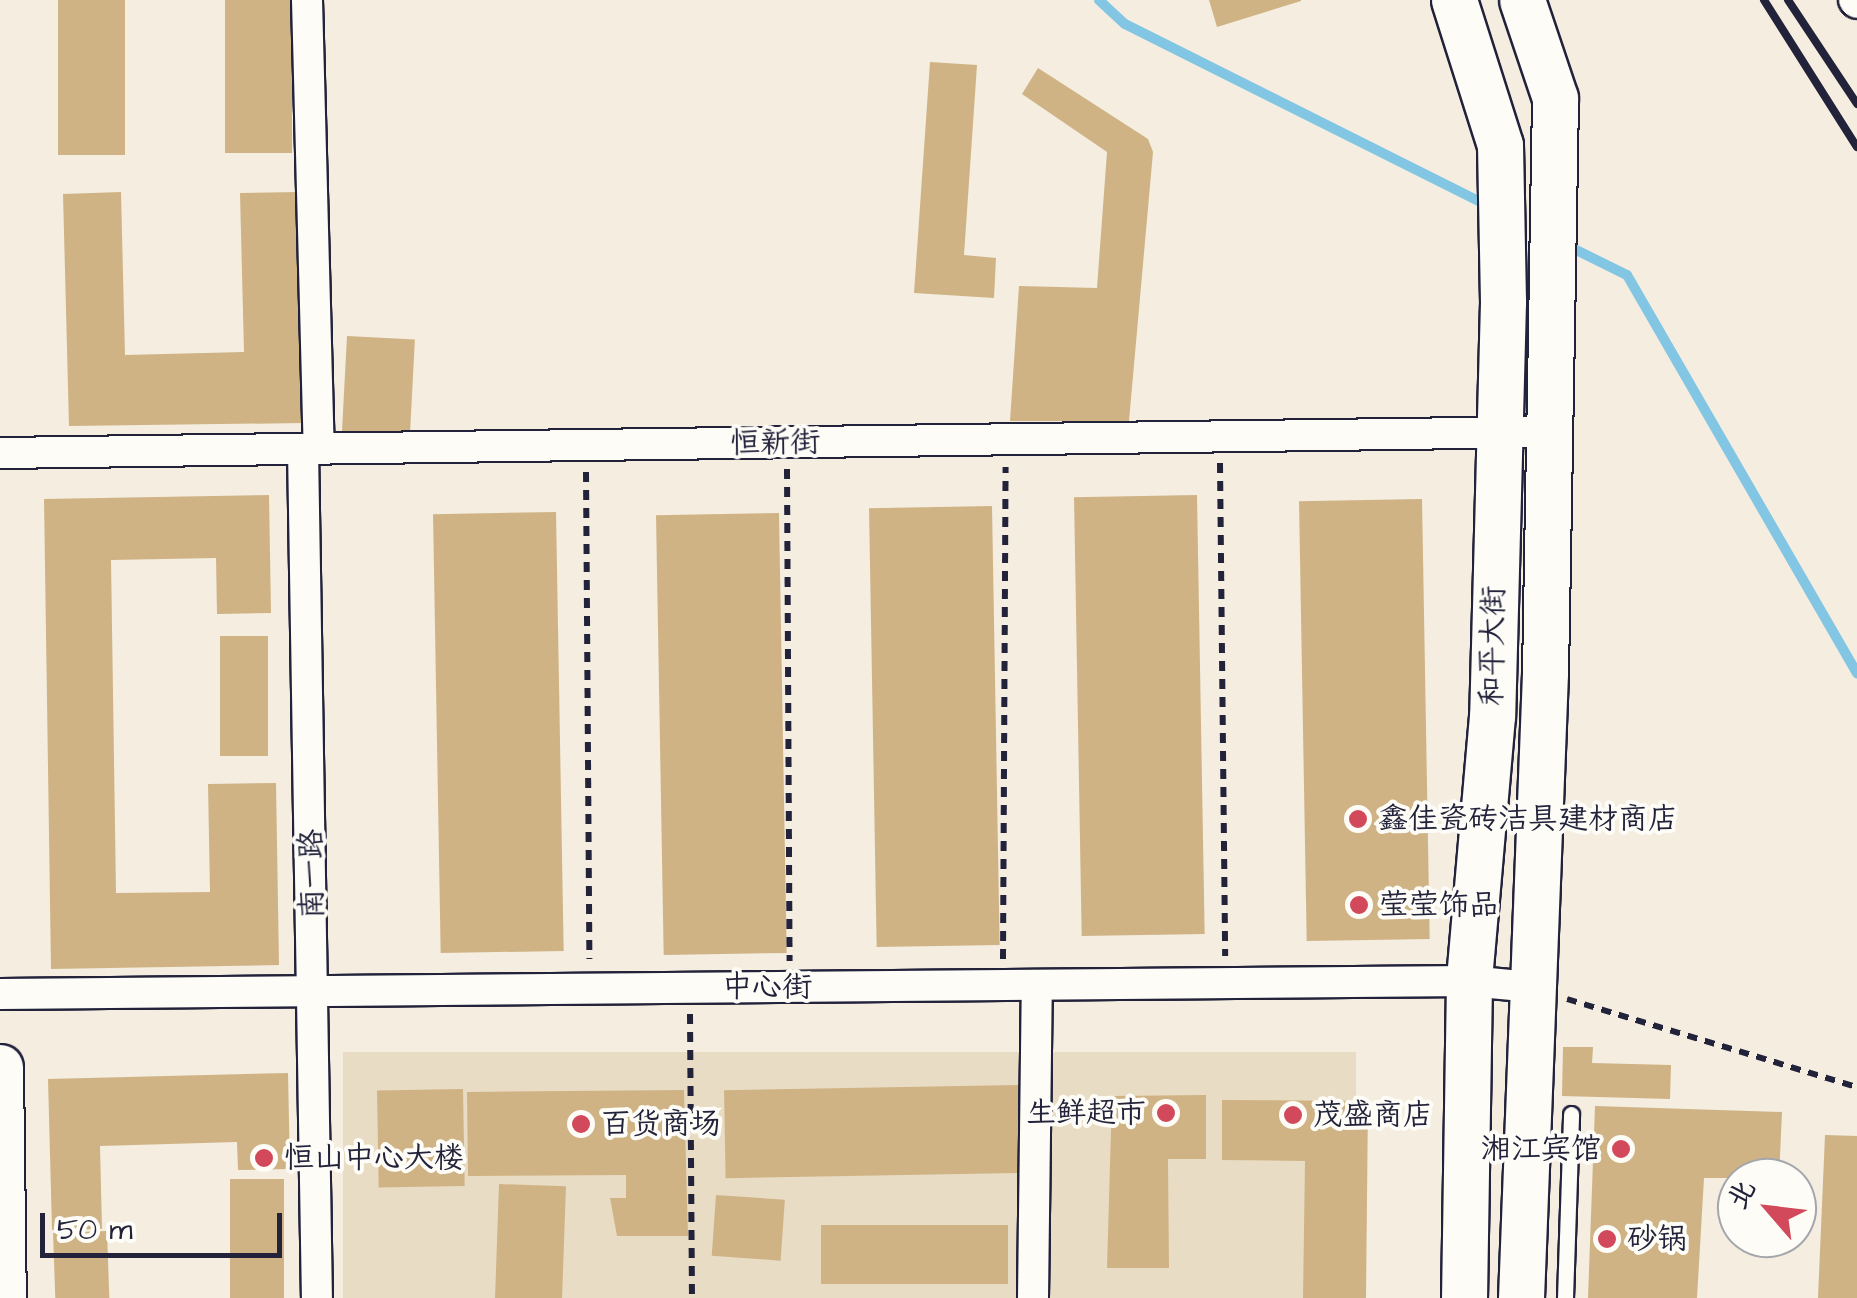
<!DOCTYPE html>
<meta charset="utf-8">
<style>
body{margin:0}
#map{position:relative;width:1857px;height:1298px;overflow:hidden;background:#f4ede0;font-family:"Architects Daughter","LXGW WenKai TC",sans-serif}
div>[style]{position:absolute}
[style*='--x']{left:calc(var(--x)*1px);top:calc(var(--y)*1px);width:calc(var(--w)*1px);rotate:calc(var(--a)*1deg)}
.built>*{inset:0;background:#e9dcc4;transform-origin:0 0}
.stream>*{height:10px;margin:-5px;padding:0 5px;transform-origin:5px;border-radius:5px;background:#83c6e4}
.building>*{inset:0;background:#cfb384;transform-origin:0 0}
.path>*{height:6px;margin-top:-3px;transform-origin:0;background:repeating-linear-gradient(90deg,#22223b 0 10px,transparent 0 18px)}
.roads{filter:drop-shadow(2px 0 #22223b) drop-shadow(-2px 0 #22223b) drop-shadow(0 2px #22223b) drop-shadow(0 -2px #22223b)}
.lane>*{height:15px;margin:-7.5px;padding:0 7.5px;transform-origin:7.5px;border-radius:7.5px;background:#fdfcf7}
.street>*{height:30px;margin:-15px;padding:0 15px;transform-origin:15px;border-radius:15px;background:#fdfcf7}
.secondary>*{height:45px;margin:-22.5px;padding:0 22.5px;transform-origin:22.5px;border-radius:22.5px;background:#fdfcf7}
.rail>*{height:8px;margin:-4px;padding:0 4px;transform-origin:4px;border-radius:4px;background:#22223b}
.dots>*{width:28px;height:28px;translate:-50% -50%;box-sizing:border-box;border:5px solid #fdfcf7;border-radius:50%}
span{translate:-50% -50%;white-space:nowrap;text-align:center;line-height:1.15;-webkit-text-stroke:8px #fdfcf7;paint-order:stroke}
.street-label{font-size:30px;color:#22223b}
.poi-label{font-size:30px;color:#22223b}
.left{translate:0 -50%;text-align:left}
.right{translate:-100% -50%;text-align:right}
.north{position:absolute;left:1717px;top:1158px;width:100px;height:100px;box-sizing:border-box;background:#fdfcf7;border:2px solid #a5a5ac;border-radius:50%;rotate:298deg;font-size:28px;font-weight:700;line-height:40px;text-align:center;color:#22223b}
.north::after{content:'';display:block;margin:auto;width:35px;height:45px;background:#d1495b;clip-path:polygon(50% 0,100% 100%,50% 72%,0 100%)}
.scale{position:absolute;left:40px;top:1213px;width:242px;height:45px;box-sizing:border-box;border:5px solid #22223b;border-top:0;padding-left:12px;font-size:30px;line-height:35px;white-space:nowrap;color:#22223b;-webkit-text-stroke:8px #fdfcf7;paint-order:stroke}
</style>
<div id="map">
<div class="built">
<div style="left:343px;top:1052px;width:1013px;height:246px"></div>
</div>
<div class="stream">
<div style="--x:1099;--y:0;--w:35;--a:43"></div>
<div style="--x:1125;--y:24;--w:409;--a:26.6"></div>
<div style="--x:1564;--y:244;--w:70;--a:26.2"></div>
<div style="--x:1627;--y:275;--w:460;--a:60"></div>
</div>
<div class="building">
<div style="left:58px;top:0;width:67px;height:155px"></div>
<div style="left:225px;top:0;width:67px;height:153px"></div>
<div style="clip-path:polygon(1209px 0,1301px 0,1301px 1px,1217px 27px)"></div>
<div style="clip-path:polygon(930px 62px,977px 65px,964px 255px,996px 258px,994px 298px,914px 293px)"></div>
<div style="clip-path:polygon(1038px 68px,1148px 139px,1153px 152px,1129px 421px,1010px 421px,1019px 286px,1097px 288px,1107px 152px,1022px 94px)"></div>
<div style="clip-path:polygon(121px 192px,125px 355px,244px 352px,240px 193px,298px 192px,304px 423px,69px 426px,63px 194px)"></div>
<div style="left:347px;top:336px;width:68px;height:96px;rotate:3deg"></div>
<div style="clip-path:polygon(269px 495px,271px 613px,217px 614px,216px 558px,111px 560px,116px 893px,210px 892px,208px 784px,276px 783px,279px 965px,51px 969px,44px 499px)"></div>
<div style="left:1197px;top:495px;width:439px;height:123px;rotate:89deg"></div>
<div style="left:1422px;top:499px;width:440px;height:123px;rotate:89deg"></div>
<div style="left:992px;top:506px;width:439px;height:123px;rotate:89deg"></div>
<div style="left:556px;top:512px;width:439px;height:123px;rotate:89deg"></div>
<div style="left:779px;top:513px;width:440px;height:123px;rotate:89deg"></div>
<div style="left:220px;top:636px;width:48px;height:120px"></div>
<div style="clip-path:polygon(1563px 1047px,1593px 1047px,1592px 1063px,1671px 1065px,1670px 1099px,1562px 1096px)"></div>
<div style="clip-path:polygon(288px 1073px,290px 1169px,238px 1170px,237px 1142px,100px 1146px,102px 1229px,52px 1230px,48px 1079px)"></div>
<div style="left:1021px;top:1085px;width:88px;height:297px;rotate:89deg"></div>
<div style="left:463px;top:1089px;width:97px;height:86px;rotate:89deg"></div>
<div style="clip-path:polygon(684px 1090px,688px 1236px,617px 1236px,610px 1198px,626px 1198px,626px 1175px,468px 1176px,467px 1092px)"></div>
<div style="clip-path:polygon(1206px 1095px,1206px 1159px,1168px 1159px,1169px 1268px,1107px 1268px,1112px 1096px)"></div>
<div style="clip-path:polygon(1222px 1100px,1368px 1101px,1366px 1298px,1303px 1298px,1305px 1161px,1222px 1160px)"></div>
<div style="clip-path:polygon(1595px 1106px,1782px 1112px,1779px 1178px,1704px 1178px,1697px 1298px,1588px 1298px)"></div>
<div style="clip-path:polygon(1825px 1135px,1857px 1136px,1857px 1298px,1818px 1298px)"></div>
<div style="left:284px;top:1179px;width:119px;height:54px;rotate:90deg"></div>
<div style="left:499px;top:1184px;width:67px;height:114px;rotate:2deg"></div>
<div style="left:716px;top:1195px;width:69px;height:61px;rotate:4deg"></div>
<div style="left:821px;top:1225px;width:187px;height:59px"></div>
<div style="left:107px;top:1231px;width:67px;height:54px;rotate:88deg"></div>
</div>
<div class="path">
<div style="--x:1220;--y:463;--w:493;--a:89.4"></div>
<div style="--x:787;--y:469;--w:492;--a:89.7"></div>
<div style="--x:586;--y:472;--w:487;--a:89.6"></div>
<div style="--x:1003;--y:959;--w:492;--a:-89.7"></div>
<div style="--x:1567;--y:999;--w:303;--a:16.9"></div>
<div style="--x:690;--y:1014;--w:284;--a:89.6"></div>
</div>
<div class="roads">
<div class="lane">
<div style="--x:1565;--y:1298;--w:184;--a:-88.1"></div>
</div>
<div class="street">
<div style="--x:307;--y:0;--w:449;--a:88.5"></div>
<div style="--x:1854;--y:0;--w:4;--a:45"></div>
<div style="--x:303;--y:449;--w:849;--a:89.06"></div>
<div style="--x:0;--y:453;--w:1549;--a:-0.78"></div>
<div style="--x:0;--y:994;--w:1469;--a:-0.51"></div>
<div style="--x:1469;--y:981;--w:64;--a:5.4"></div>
<div style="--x:1033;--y:1298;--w:313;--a:-89.3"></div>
</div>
<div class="secondary">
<div style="--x:1454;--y:0;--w:152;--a:72.4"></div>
<div style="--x:1500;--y:145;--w:157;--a:88.9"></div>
<div style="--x:1503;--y:302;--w:414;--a:91.5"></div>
<div style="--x:1492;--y:716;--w:266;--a:95"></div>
<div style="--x:1469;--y:981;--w:317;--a:90.9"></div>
<div style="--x:0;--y:1067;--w:231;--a:89.3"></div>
<div style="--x:1521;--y:1298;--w:625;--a:-87.8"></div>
<div style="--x:1545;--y:673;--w:575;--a:-89"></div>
<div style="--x:1555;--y:98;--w:103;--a:-108.6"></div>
</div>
</div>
<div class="rail">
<div style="--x:1764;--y:0;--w:174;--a:57.7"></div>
<div style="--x:1788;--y:0;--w:125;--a:56.4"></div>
</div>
<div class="dots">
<div style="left:1358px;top:819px;background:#d1495b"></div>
<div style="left:1359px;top:905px;background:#d1495b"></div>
<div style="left:1166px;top:1113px;background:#d1495b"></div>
<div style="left:1293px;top:1115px;background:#d1495b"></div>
<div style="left:581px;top:1124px;background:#d1495b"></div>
<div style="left:1621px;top:1149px;background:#d1495b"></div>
<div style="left:264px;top:1158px;background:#d1495b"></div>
<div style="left:1607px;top:1239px;background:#d1495b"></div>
</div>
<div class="street-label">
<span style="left:775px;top:443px;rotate:-1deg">恒新街</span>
<span style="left:1493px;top:646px;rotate:-89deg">和平大街</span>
<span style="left:312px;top:874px;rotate:-91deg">南一路</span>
<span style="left:767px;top:987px">中心街</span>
</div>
<div class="poi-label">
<span class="left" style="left:1378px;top:819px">鑫佳瓷砖洁具建材商店</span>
<span class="left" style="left:1379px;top:905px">莹莹饰品</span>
<span class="right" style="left:1146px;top:1113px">生鲜超市</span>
<span class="left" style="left:1313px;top:1115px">茂盛商店</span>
<span class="left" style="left:601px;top:1124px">百货商场</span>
<span class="right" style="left:1601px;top:1149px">湘江宾馆</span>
<span class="left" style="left:284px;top:1158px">恒山中心大楼</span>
<span class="left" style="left:1627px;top:1239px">砂锅</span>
</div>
<div class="north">北</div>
<div class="scale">50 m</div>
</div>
